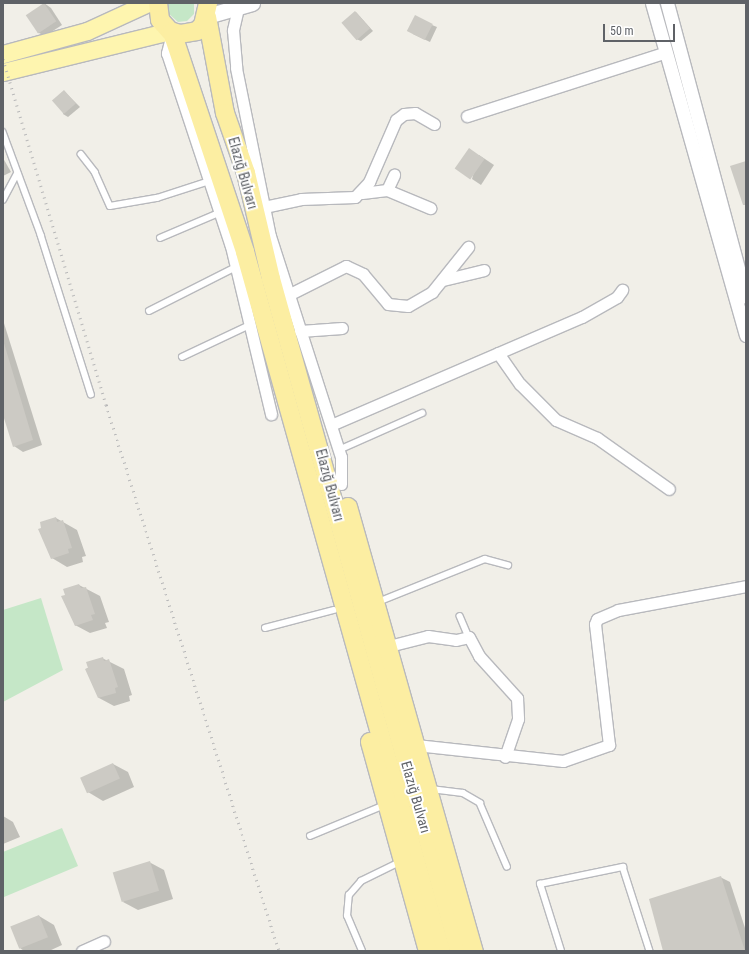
<!DOCTYPE html>
<meta charset="utf-8">
<style>
body{margin:0}
#map{position:relative;width:749px;height:954px;overflow:hidden;background:#f1efe8;font-family:"Roboto Condensed",sans-serif}
div>[style]{position:absolute}
[style*='--x']{left:calc(var(--x)*1px);top:calc(var(--y)*1px);width:calc(var(--w)*1px);rotate:calc(var(--a)*1deg)}
.green>*{inset:0;background:#c5e7c7}
.shadow>*{inset:0;background:#0003}
.building>*{inset:0;background:#cccac4;transform-origin:0 0}
.roads{filter:drop-shadow(1px 0 #b8b9bd) drop-shadow(-1px 0 #b8b9bd) drop-shadow(0 1px #b8b9bd) drop-shadow(0 -1px #b8b9bd)}
.service>*{height:5.5px;margin:-2.75px;padding:0 2.75px;transform-origin:2.75px;border-radius:2.75px;background:#fff}
.minor>*{height:11px;margin:-5.5px;padding:0 5.5px;transform-origin:5.5px;border-radius:5.5px;background:#fff}
.tertiary>*{height:13px;margin:-6.5px;padding:0 6.5px;transform-origin:6.5px;border-radius:6.5px;background:#fff}
.secondary>*{height:15px;margin:-7.5px;padding:0 7.5px;transform-origin:7.5px;border-radius:7.5px;background:#fff}
.primary>*{height:17px;margin:-8.5px;padding:0 8.5px;transform-origin:8.5px;border-radius:8.5px;background:#fef5af}
.trunk>*{height:18px;margin:-9px;padding:0 9px;transform-origin:9px;border-radius:9px;background:#fceea2}
.rail>*{height:3px;margin-top:-1.5px;transform-origin:0;background:repeating-linear-gradient(90deg,#b6b6b7 0 1px,transparent 0 6px)}
span{translate:-50% -50%;white-space:nowrap;text-align:center;line-height:1.15;-webkit-text-stroke:4px #fff;paint-order:stroke}
.street-label{font-size:14px;color:#5f6267}
.frame{position:absolute;inset:0;border:4px solid #5f6267;pointer-events:none}
.scale{position:absolute;left:603px;top:24px;width:72px;height:18px;box-sizing:border-box;border:2px solid #5f6267;border-top:0;padding-left:5px;font-size:12px;line-height:14px;white-space:nowrap;color:#5f6267;-webkit-text-stroke:3px #fff;paint-order:stroke}
</style>
<div id="map">
<div class="green">
<div style="clip-path:polygon(168px 3px,194px 3px,194px 14px,187px 21px,178px 22px,168px 13px)"></div>
<div style="clip-path:polygon(41px 598px,63px 670px,3px 702px,3px 610px)"></div>
<div style="clip-path:polygon(62px 828px,78px 866px,4px 897px,3px 852px)"></div>
</div>
<div class="shadow">
<div style="clip-path:polygon(44px 3px,51px 8px,62px 25px,45px 36px,37px 32px)"></div>
<div style="clip-path:polygon(356px 12px,373px 31px,361px 41px,356px 39px)"></div>
<div style="clip-path:polygon(432px 25px,437px 27px,430px 42px,413px 34px)"></div>
<div style="clip-path:polygon(64px 91px,80px 107px,68px 117px,63px 114px)"></div>
<div style="clip-path:polygon(479px 155px,494px 165px,481px 185px,472px 179px)"></div>
<div style="clip-path:polygon(3px 158px,11px 172px,3px 176px)"></div>
<div style="clip-path:polygon(3px 320px,42px 445px,23px 452px,14px 446px,3px 412px)"></div>
<div style="clip-path:polygon(56px 518px,77px 530px,86px 556px,82px 557px,83px 562px,67px 567px,52px 558px)"></div>
<div style="clip-path:polygon(79px 585px,100px 596px,109px 622px,105px 623px,107px 628px,90px 633px,75px 625px,66px 595px)"></div>
<div style="clip-path:polygon(102px 658px,124px 669px,132px 695px,129px 696px,130px 701px,114px 706px,99px 698px,86px 669px)"></div>
<div style="clip-path:polygon(113px 764px,128px 772px,134px 787px,103px 801px,88px 792px)"></div>
<div style="clip-path:polygon(3px 816px,13px 822px,20px 837px,3px 844px)"></div>
<div style="clip-path:polygon(149px 862px,164px 870px,173px 899px,138px 910px,123px 902px)"></div>
<div style="clip-path:polygon(720px 877px,730px 882px,746px 931px,746px 951px,664px 951px)"></div>
<div style="clip-path:polygon(39px 916px,54px 925px,62px 945px,49px 951px,24px 951px,20px 948px)"></div>
</div>
<div class="building">
<div style="left:44px;top:3px;width:22px;height:22px;rotate:56deg"></div>
<div style="left:355px;top:11px;width:23px;height:18px;rotate:49deg"></div>
<div style="left:415px;top:15px;width:20px;height:18px;rotate:27deg"></div>
<div style="left:64px;top:90px;width:18px;height:16px;rotate:49deg"></div>
<div style="left:469px;top:148px;width:19px;height:25px;rotate:35deg"></div>
<div style="clip-path:polygon(746px 161px,746px 205px,743px 205px,730px 166px)"></div>
<div style="clip-path:polygon(3px 340px,33px 440px,13px 447px,3px 415px)"></div>
<div style="clip-path:polygon(56px 517px,57px 522px,63px 520px,72px 548px,68px 549px,69px 553px,51px 559px,38px 529px,41px 528px,40px 522px)"></div>
<div style="clip-path:polygon(79px 584px,81px 588px,86px 587px,95px 614px,91px 615px,93px 620px,75px 626px,61px 596px,65px 595px,63px 589px)"></div>
<div style="clip-path:polygon(103px 657px,104px 661px,109px 659px,118px 687px,115px 688px,116px 693px,98px 698px,85px 669px,88px 668px,86px 662px)"></div>
<div style="left:113px;top:763px;width:17px;height:36px;rotate:66deg"></div>
<div style="left:150px;top:861px;width:31px;height:39px;rotate:73deg"></div>
<div style="clip-path:polygon(721px 876px,745px 951px,663px 951px,649px 899px)"></div>
<div style="left:39px;top:915px;width:24px;height:31px;rotate:68deg"></div>
</div>
<div class="roads">
<div class="service">
<div style="--x:3;--y:132;--w:110;--a:69.7"></div>
<div style="--x:41;--y:235;--w:167;--a:72.5"></div>
<div style="--x:81;--y:154;--w:23;--a:52"></div>
<div style="--x:95;--y:172;--w:37;--a:66"></div>
<div style="--x:110;--y:206;--w:48;--a:-9.7"></div>
<div style="--x:157;--y:198;--w:56;--a:-17.8"></div>
<div style="--x:3;--y:200;--w:30;--a:-62"></div>
<div style="--x:160;--y:238;--w:66;--a:-23.1"></div>
<div style="--x:149;--y:311;--w:97;--a:-26.8"></div>
<div style="--x:182;--y:357;--w:75;--a:-25.2"></div>
<div style="--x:339;--y:450;--w:91;--a:-24"></div>
<div style="--x:378;--y:602;--w:115;--a:-21.9"></div>
<div style="--x:485;--y:559;--w:24;--a:15"></div>
<div style="--x:460;--y:616;--w:23;--a:67"></div>
<div style="--x:265;--y:628;--w:71;--a:-14.6"></div>
<div style="--x:431;--y:789;--w:32;--a:7"></div>
<div style="--x:463;--y:793;--w:20;--a:30"></div>
<div style="--x:480;--y:803;--w:69;--a:66.8"></div>
<div style="--x:310;--y:836;--w:81;--a:-22.5"></div>
<div style="--x:362;--y:951;--w:38;--a:-113"></div>
<div style="--x:347;--y:916;--w:21;--a:-85"></div>
<div style="--x:349;--y:895;--w:18;--a:-49"></div>
<div style="--x:361;--y:881;--w:43;--a:-26"></div>
<div style="--x:561;--y:951;--w:70;--a:-107.4"></div>
<div style="--x:540;--y:884;--w:85;--a:-11.6"></div>
<div style="--x:623;--y:867;--w:88;--a:72.2"></div>
</div>
<div class="minor">
<div style="--x:238;--y:8;--w:23;--a:103"></div>
<div style="--x:233;--y:30;--w:38;--a:85"></div>
<div style="--x:236;--y:68;--w:171;--a:78.6"></div>
<div style="--x:270;--y:236;--w:232;--a:72.2"></div>
<div style="--x:341;--y:457;--w:27;--a:90"></div>
<div style="--x:172;--y:33;--w:21;--a:104"></div>
<div style="--x:167;--y:53;--w:203;--a:71.7"></div>
<div style="--x:231;--y:246;--w:173;--a:76.6"></div>
<div style="--x:467;--y:116;--w:209;--a:-17.8"></div>
<div style="--x:387;--y:190;--w:17;--a:-65"></div>
<div style="--x:362;--y:193;--w:25;--a:-7"></div>
<div style="--x:387;--y:190;--w:47;--a:22.7"></div>
<div style="--x:264;--y:207;--w:38;--a:-12"></div>
<div style="--x:301;--y:199;--w:54;--a:-2.1"></div>
<div style="--x:355;--y:197;--w:21;--a:-47"></div>
<div style="--x:369;--y:182;--w:68;--a:-66.5"></div>
<div style="--x:396;--y:120;--w:10;--a:-37"></div>
<div style="--x:404;--y:114;--w:11;--a:-5"></div>
<div style="--x:415;--y:113;--w:22;--a:30"></div>
<div style="--x:443;--y:280;--w:42;--a:-13.7"></div>
<div style="--x:288;--y:295;--w:65;--a:-26.6"></div>
<div style="--x:346;--y:266;--w:19;--a:25"></div>
<div style="--x:363;--y:274;--w:39;--a:50"></div>
<div style="--x:388;--y:304;--w:20;--a:6"></div>
<div style="--x:408;--y:306;--w:28;--a:-30"></div>
<div style="--x:432;--y:292;--w:58;--a:-51.3"></div>
<div style="--x:300;--y:331;--w:42;--a:-4.1"></div>
<div style="--x:498;--y:353;--w:38;--a:55"></div>
<div style="--x:520;--y:384;--w:51;--a:45"></div>
<div style="--x:556;--y:420;--w:45;--a:23.7"></div>
<div style="--x:597;--y:438;--w:88;--a:35.3"></div>
<div style="--x:331;--y:425;--w:273;--a:-23.3"></div>
<div style="--x:582;--y:317;--w:40;--a:-29.7"></div>
<div style="--x:617;--y:297;--w:9;--a:-54"></div>
<div style="--x:389;--y:646;--w:40;--a:-14.4"></div>
<div style="--x:428;--y:636;--w:28;--a:8"></div>
<div style="--x:456;--y:640;--w:13;--a:-13"></div>
<div style="--x:469;--y:637;--w:21;--a:62"></div>
<div style="--x:479;--y:656;--w:57;--a:47.9"></div>
<div style="--x:517;--y:698;--w:21;--a:87"></div>
<div style="--x:518;--y:719;--w:40;--a:108.9"></div>
<div style="--x:416;--y:745;--w:148;--a:6.2"></div>
<div style="--x:563;--y:761;--w:49;--a:-19.2"></div>
<div style="--x:609;--y:745;--w:122;--a:-96.6"></div>
<div style="--x:595;--y:624;--w:5;--a:-68"></div>
<div style="--x:597;--y:619;--w:23;--a:-23"></div>
<div style="--x:618;--y:610;--w:130;--a:-10.6"></div>
<div style="--x:82;--y:951;--w:24;--a:-24"></div>
</div>
<div class="tertiary">
<div style="--x:652;--y:3;--w:345;--a:74.2"></div>
<div style="--x:667;--y:3;--w:304;--a:75"></div>
</div>
<div class="secondary">
<div style="--x:207;--y:16;--w:47;--a:-16.1"></div>
</div>
<div class="primary">
<div style="--x:3;--y:54;--w:87;--a:-15.3"></div>
<div style="--x:87;--y:31;--w:67;--a:-24.7"></div>
<div style="--x:3;--y:72;--w:172;--a:-13.8"></div>
</div>
<div class="trunk">
<div style="--x:158;--y:3;--w:17;--a:83"></div>
<div style="--x:160;--y:20;--w:15;--a:48"></div>
<div style="--x:170;--y:31;--w:10;--a:17"></div>
<div style="--x:180;--y:34;--w:17;--a:-10"></div>
<div style="--x:197;--y:31;--w:8;--a:-45"></div>
<div style="--x:203;--y:25;--w:23;--a:-77"></div>
<div style="--x:207;--y:17;--w:98;--a:79.4"></div>
<div style="--x:225;--y:113;--w:64;--a:70.7"></div>
<div style="--x:246;--y:173;--w:109;--a:76.7"></div>
<div style="--x:271;--y:279;--w:698;--a:74.37"></div>
<div style="--x:172;--y:32;--w:232;--a:71.6"></div>
<div style="--x:245;--y:252;--w:726;--a:74.34"></div>
<div style="--x:348;--y:507;--w:462;--a:74.2"></div>
<div style="--x:370;--y:742;--w:217;--a:74.5"></div>
</div>
</div>
<div class="rail">
<div style="--x:3;--y:59;--w:361;--a:73.4"></div>
<div style="--x:106;--y:405;--w:573;--a:72.42"></div>
</div>
<div class="street-label">
<span style="left:243px;top:173px;rotate:74deg">Elazığ Bulvarı</span>
<span style="left:330px;top:485px;rotate:75deg">Elazığ Bulvarı</span>
<span style="left:416px;top:797px;rotate:74deg">Elazığ Bulvarı</span>
</div>
<div class="frame"></div>
<div class="scale">50 m</div>
</div>
